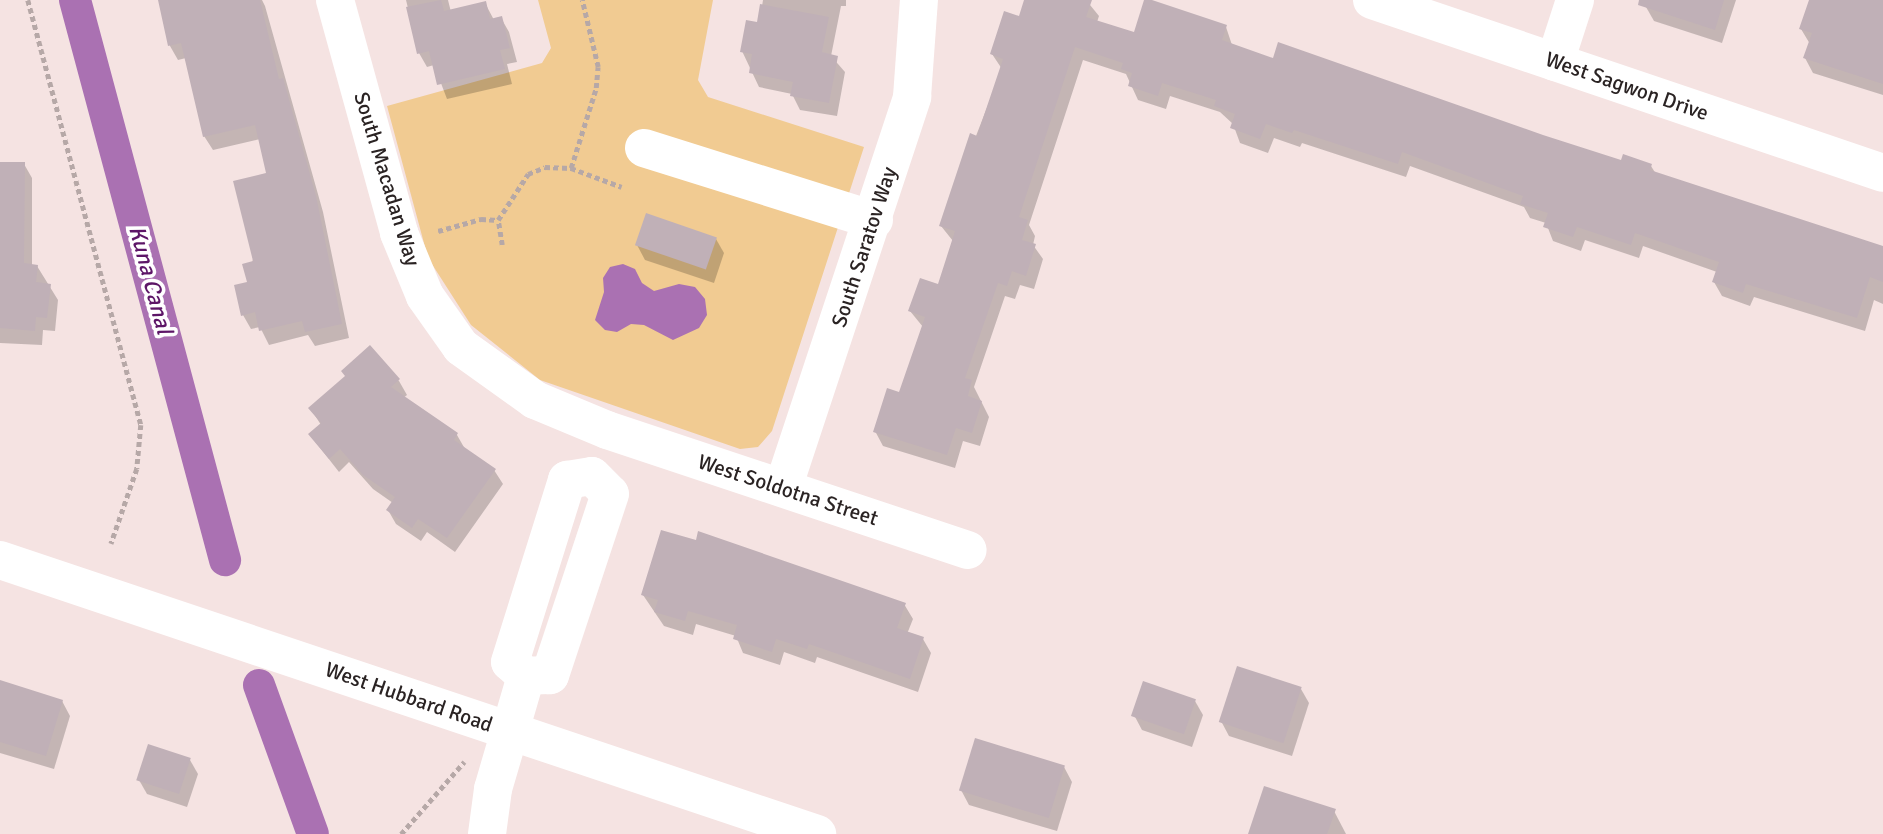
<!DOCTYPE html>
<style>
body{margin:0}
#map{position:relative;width:1883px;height:834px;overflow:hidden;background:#f5e3e2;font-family:Signika,sans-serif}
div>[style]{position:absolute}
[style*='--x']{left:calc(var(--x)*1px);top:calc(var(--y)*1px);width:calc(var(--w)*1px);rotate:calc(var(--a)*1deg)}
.green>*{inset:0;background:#f1cb92}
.water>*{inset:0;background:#aa71b2}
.shadow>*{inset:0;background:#0003}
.canal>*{height:32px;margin:-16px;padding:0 16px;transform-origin:16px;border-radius:16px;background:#aa71b2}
.building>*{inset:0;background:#c0b0b7;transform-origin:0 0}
.path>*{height:4.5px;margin-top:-2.25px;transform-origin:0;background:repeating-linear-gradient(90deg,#b6a8a7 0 5px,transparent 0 8.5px)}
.minor>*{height:38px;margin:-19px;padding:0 19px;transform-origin:19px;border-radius:19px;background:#fff}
span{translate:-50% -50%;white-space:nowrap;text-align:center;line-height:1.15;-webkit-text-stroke:7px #fff;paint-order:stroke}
.street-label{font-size:21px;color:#2a2323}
.water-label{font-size:23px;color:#5d1667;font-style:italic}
</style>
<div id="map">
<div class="green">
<div style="clip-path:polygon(538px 0,713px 0,698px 80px,708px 97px,864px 147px,772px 431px,758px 447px,740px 449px,540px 380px,471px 325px,428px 258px,387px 106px,542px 63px,551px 48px)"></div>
</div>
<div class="water">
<div style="clip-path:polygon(623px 264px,635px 269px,642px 283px,654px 291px,679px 284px,695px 287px,705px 299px,707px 315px,699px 328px,673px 340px,644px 325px,631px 324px,617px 332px,605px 330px,595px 320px,604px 292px,603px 278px,610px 267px)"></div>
</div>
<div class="shadow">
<div style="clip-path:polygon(159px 0,262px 0,265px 6px,323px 212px,349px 338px,315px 346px,308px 335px,269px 345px,260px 327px,251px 329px,243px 315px,268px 174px,260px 139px,213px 150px,204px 136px,186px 58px,178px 60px,170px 46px)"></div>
<div style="clip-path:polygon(406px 0,448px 0,451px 12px,485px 3px,494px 20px,501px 18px,509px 32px,517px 62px,507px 64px,512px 84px,447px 99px,434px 65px,427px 67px,419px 53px)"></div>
<div style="clip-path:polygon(763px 0,846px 0,846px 6px,841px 6px,831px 56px,845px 72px,837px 116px,800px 110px,792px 94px,759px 87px,742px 51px,759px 25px)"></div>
<div style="clip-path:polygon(1026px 0,1086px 0,1099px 16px,1097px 22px,1135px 34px,1226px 27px,1232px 45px,1274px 60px,1622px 162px,1651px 166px,1656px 174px,1883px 248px,1883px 304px,1874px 300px,1865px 331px,1754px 297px,1750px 306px,1722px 296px,1714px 282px,1717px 272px,1643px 246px,1639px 258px,1585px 240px,1581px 251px,1553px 241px,1546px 223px,1530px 218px,1524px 207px,1410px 166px,1406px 177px,1302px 143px,1300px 147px,1274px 138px,1268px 153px,1240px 143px,1233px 124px,1220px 112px,1170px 96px,1166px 109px,1138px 100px,1126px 74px,1083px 60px,1029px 225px,1035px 236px,1033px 245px,1043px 259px,1034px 289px,1020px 285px,1015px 299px,1005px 296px,974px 387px,989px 417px,980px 446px,963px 441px,955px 468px,883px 446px,875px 431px,900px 394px,923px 327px,910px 311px,939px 286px,953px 241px,941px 226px,1002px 69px,992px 54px,1020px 18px)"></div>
<div style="clip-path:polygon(1647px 0,1736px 0,1722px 43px,1654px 21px,1646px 7px)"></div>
<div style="clip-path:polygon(1822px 0,1883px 0,1883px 95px,1813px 73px,1805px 58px,1810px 44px,1801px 29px)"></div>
<div style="clip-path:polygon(0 164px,24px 164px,32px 178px,32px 266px,37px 266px,58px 300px,55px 331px,43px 330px,42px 345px,0 343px)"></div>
<div style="clip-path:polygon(716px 239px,724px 253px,714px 283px,645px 260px,637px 245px)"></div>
<div style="clip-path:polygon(370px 348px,399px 381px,407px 395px,403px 398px,457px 435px,465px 449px,494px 470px,503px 484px,455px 552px,427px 532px,421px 541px,396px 524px,388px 510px,393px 503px,373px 489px,349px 462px,339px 472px,310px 435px,321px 425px,311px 409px,347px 377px)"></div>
<div style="clip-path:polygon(643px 595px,904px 604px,913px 619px,907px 634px,923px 639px,931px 653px,918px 692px,817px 657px,815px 663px,784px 652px,780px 665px,743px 653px,736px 636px,696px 624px,693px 635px,664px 626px)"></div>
<div style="clip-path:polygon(0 682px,62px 701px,70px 716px,54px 769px,0 753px)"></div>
<div style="clip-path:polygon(1301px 689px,1309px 703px,1292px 756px,1229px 736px,1221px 721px)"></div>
<div style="clip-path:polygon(1195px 701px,1203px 715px,1192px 747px,1142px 730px,1134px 715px)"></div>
<div style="clip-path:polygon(190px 760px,198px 774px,187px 807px,147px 794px,139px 780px)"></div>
<div style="clip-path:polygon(1064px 767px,1072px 782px,1057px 831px,969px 805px,961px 790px)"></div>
<div style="clip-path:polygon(1334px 811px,1346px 834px,1250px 834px)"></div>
</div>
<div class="canal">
<div style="--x:75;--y:0;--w:580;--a:75"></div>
<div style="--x:259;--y:685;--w:158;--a:70.1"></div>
</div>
<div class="building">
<div style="clip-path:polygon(158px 0,260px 0,279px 79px,283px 78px,316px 196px,342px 324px,305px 332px,302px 321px,259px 331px,255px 312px,241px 316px,234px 285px,247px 282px,242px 264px,253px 261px,233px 181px,266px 173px,255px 125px,203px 137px,181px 43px,168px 46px)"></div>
<div style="clip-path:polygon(441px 0,444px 11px,486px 1px,490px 19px,502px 16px,510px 48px,500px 50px,505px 69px,437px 85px,429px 51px,417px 54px,406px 7px)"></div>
<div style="clip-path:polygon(1024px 0,1092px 0,1086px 17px,1134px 32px,1144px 0,1152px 0,1227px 25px,1222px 40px,1273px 58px,1278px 42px,1543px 135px,1621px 160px,1623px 154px,1652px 164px,1650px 170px,1883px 246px,1883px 282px,1870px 277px,1857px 318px,1746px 284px,1743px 293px,1712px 282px,1719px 262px,1635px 233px,1631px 245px,1577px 227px,1573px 237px,1543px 227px,1548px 213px,1520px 204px,1523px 196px,1402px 152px,1398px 164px,1294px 130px,1292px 133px,1266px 124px,1260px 139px,1230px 128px,1235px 114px,1214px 106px,1216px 100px,1162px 83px,1158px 96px,1128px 86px,1132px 73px,1121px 69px,1123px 63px,1075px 47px,1019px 217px,1028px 220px,1022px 240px,1036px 244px,1026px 276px,1012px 271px,1007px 286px,998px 283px,965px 378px,972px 380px,968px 396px,982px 401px,972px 433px,956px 428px,947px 455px,873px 432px,887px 388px,899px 392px,925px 317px,908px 311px,920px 278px,938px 284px,955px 231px,939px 226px,970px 133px,977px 136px,1003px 59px,990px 54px,1004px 11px,1019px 16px)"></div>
<div style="clip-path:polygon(1639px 0,1724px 0,1715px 30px,1638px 5px)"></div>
<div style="clip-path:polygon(1809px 0,1883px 0,1883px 84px,1803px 58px,1812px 33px,1799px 29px)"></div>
<div style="clip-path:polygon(760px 4px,829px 17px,822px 52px,838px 56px,829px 103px,790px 96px,793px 82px,749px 73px,752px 54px,740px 52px,746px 20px,757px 22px)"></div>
<div style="clip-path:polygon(0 162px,25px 162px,24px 263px,38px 265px,36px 282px,51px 284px,47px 318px,36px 317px,35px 331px,0 328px)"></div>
<div style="left:646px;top:213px;width:75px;height:34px;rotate:19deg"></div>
<div style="clip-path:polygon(370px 345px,400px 379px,391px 387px,458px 433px,454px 440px,496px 469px,447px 538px,418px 519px,412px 528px,386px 510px,395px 497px,363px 475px,340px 449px,329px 459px,308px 434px,321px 423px,308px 408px,345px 376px,341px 371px)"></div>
<div style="clip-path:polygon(661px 530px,696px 540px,698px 531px,906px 603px,897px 628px,924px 637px,910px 679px,809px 644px,807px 649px,776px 639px,772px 652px,733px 639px,737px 625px,688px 611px,685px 621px,654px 612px,658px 600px,641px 595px)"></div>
<div style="left:1237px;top:666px;width:68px;height:59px;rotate:18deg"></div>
<div style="clip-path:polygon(0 680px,63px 700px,46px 756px,0 742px)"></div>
<div style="left:1143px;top:681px;width:56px;height:37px;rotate:19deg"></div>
<div style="left:975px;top:738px;width:94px;height:55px;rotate:17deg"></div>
<div style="left:148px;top:744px;width:45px;height:38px;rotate:18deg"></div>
<div style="clip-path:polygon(1264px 786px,1336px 809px,1327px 834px,1248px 834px)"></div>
</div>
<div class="path">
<div style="--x:28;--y:0;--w:440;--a:75.1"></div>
<div style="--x:141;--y:425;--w:44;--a:95.2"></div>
<div style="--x:137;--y:469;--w:79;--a:109.1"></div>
<div style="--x:571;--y:168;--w:84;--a:-72.6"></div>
<div style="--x:596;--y:88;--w:21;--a:-85"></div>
<div style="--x:598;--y:67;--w:69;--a:-103.4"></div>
<div style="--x:438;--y:231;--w:45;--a:-15.6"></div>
<div style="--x:481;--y:219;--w:17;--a:3"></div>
<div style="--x:502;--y:245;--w:25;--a:-99"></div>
<div style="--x:498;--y:220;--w:55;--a:-56.9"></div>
<div style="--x:528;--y:174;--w:18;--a:-22"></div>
<div style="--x:545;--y:167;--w:26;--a:2"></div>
<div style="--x:571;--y:168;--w:54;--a:20.4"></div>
<div style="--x:401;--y:834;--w:96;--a:-48.8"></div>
</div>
<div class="minor">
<div style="--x:335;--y:0;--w:242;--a:74.6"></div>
<div style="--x:399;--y:233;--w:68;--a:67.6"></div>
<div style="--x:425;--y:296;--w:62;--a:54.8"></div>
<div style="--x:461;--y:347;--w:91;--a:35.6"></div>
<div style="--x:535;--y:400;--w:78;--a:22.6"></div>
<div style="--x:607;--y:430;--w:380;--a:18.4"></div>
<div style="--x:1372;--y:0;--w:539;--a:18.7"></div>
<div style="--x:1555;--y:62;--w:65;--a:-72.1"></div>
<div style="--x:644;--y:148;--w:241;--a:17.4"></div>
<div style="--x:592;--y:476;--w:25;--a:45"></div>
<div style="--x:610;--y:494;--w:191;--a:108.3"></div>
<div style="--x:550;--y:675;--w:24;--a:178"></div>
<div style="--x:526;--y:676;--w:21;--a:-139"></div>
<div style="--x:510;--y:662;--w:191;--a:-72.6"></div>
<div style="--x:567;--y:480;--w:25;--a:-9"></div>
<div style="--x:783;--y:488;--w:412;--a:-71.7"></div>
<div style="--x:912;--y:97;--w:97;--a:-85.9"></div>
<div style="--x:0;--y:560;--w:862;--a:18.54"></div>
<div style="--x:487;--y:834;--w:45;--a:-82.4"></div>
<div style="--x:493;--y:789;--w:118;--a:-73.7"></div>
</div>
<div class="street-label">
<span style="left:1627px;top:86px;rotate:19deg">West Sagwon Drive</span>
<span style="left:387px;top:179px;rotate:73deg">South Macadan Way</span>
<span style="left:864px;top:247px;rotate:-72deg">South Saratov Way</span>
<span style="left:788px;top:490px;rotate:18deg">West Soldotna Street</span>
<span style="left:409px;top:697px;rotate:19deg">West Hubbard Road</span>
</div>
<div class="water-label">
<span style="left:150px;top:280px;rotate:75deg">Kuna Canal</span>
</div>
</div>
